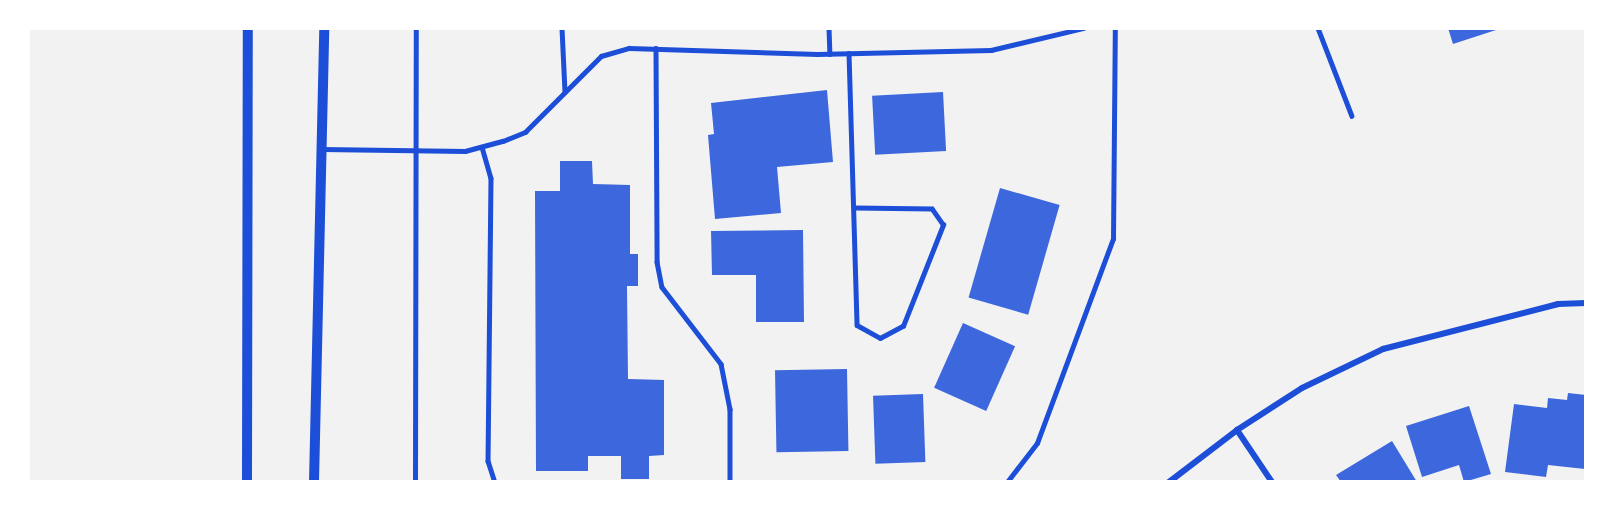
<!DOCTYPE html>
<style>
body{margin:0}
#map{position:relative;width:1614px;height:510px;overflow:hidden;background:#f2f2f2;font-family:"Source Sans 3",sans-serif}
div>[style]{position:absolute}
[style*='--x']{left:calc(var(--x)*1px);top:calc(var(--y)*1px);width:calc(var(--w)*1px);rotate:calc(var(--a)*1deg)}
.building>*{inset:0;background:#3d67dc;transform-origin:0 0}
.service>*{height:4.5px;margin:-2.25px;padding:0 2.25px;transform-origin:2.25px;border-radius:2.25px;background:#1d4ed8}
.minor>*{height:6px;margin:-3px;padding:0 3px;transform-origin:3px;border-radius:3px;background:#1d4ed8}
.tertiary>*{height:10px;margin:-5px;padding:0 5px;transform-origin:5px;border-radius:5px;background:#1d4ed8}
span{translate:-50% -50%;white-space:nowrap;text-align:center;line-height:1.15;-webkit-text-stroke:6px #fff;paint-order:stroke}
.frame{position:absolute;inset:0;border:30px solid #fff;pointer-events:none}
</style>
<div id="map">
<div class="building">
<div style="clip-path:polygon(1448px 28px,1499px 28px,1499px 29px,1453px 44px)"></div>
<div style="clip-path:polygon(827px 90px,833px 162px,777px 167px,781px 213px,715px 219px,708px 135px,714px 134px,711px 103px)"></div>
<div style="left:943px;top:92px;width:59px;height:71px;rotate:87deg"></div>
<div style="clip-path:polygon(560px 161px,592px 161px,593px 184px,630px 185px,630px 254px,638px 254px,638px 286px,627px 286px,628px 379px,664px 380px,664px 455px,649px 456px,649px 479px,621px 479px,621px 456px,588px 456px,588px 471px,536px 471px,535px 191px,560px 191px)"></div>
<div style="left:1000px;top:188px;width:62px;height:114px;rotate:16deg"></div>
<div style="clip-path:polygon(803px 230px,804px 322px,756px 322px,756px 275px,712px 275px,711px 231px)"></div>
<div style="left:963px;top:323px;width:57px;height:71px;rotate:24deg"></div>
<div style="left:847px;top:369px;width:82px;height:72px;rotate:89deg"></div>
<div style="clip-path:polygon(1568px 393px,1586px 395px,1585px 469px,1548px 465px,1546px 477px,1505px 472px,1514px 404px,1547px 408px,1548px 398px,1567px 400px)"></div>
<div style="left:923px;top:394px;width:68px;height:50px;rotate:88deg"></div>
<div style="clip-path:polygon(1469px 406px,1491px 474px,1464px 482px,1459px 465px,1422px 477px,1406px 426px)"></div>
<div style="clip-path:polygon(1392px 441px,1417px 482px,1341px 482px,1336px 475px)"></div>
</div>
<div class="service">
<div style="--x:562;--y:28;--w:64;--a:87.3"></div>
<div style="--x:829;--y:28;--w:26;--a:88"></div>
<div style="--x:1318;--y:28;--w:94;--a:68.9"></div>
<div style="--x:656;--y:48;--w:214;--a:89.7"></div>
<div style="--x:657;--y:262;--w:25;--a:79"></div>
<div style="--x:662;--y:287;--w:97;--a:52.5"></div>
<div style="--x:721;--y:364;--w:46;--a:78.7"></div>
<div style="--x:730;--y:409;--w:73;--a:90"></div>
<div style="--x:849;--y:53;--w:272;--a:88.3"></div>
<div style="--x:857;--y:325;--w:26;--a:29"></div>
<div style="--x:880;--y:338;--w:26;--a:-28"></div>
<div style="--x:903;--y:326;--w:109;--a:-68.4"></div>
<div style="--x:943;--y:225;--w:19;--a:-125"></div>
<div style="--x:932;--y:209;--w:77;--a:-179.3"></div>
<div style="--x:482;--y:147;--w:32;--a:74"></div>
<div style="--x:491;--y:178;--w:283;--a:90.6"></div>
<div style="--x:488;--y:461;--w:22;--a:72"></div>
<div style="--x:322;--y:149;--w:143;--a:0.8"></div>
<div style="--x:465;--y:151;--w:39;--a:-15"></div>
<div style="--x:503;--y:141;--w:24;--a:-22"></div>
<div style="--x:525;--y:132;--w:107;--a:-45"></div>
<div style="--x:601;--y:56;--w:29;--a:-16"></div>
<div style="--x:629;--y:48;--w:188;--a:1.8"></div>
<div style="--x:817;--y:54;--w:174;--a:-1.3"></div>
<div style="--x:991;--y:50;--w:95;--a:-13.4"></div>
<div style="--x:415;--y:482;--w:454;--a:-89.9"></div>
<div style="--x:1007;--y:482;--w:49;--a:-52.4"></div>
<div style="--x:1037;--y:443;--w:218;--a:-69.6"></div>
<div style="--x:1113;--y:239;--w:211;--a:-89.5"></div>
</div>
<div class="minor">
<div style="--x:1237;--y:430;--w:63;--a:56.1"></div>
<div style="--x:1169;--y:482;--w:86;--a:-37.4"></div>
<div style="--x:1237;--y:430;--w:77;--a:-32.9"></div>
<div style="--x:1302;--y:388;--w:90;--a:-25.7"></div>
<div style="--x:1383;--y:349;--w:181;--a:-14.4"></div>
<div style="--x:1558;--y:304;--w:28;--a:-2"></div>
</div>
<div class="tertiary">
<div style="--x:247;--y:482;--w:454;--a:-89.9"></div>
<div style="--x:314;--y:482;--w:454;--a:-88.7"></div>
</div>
<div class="frame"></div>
</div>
